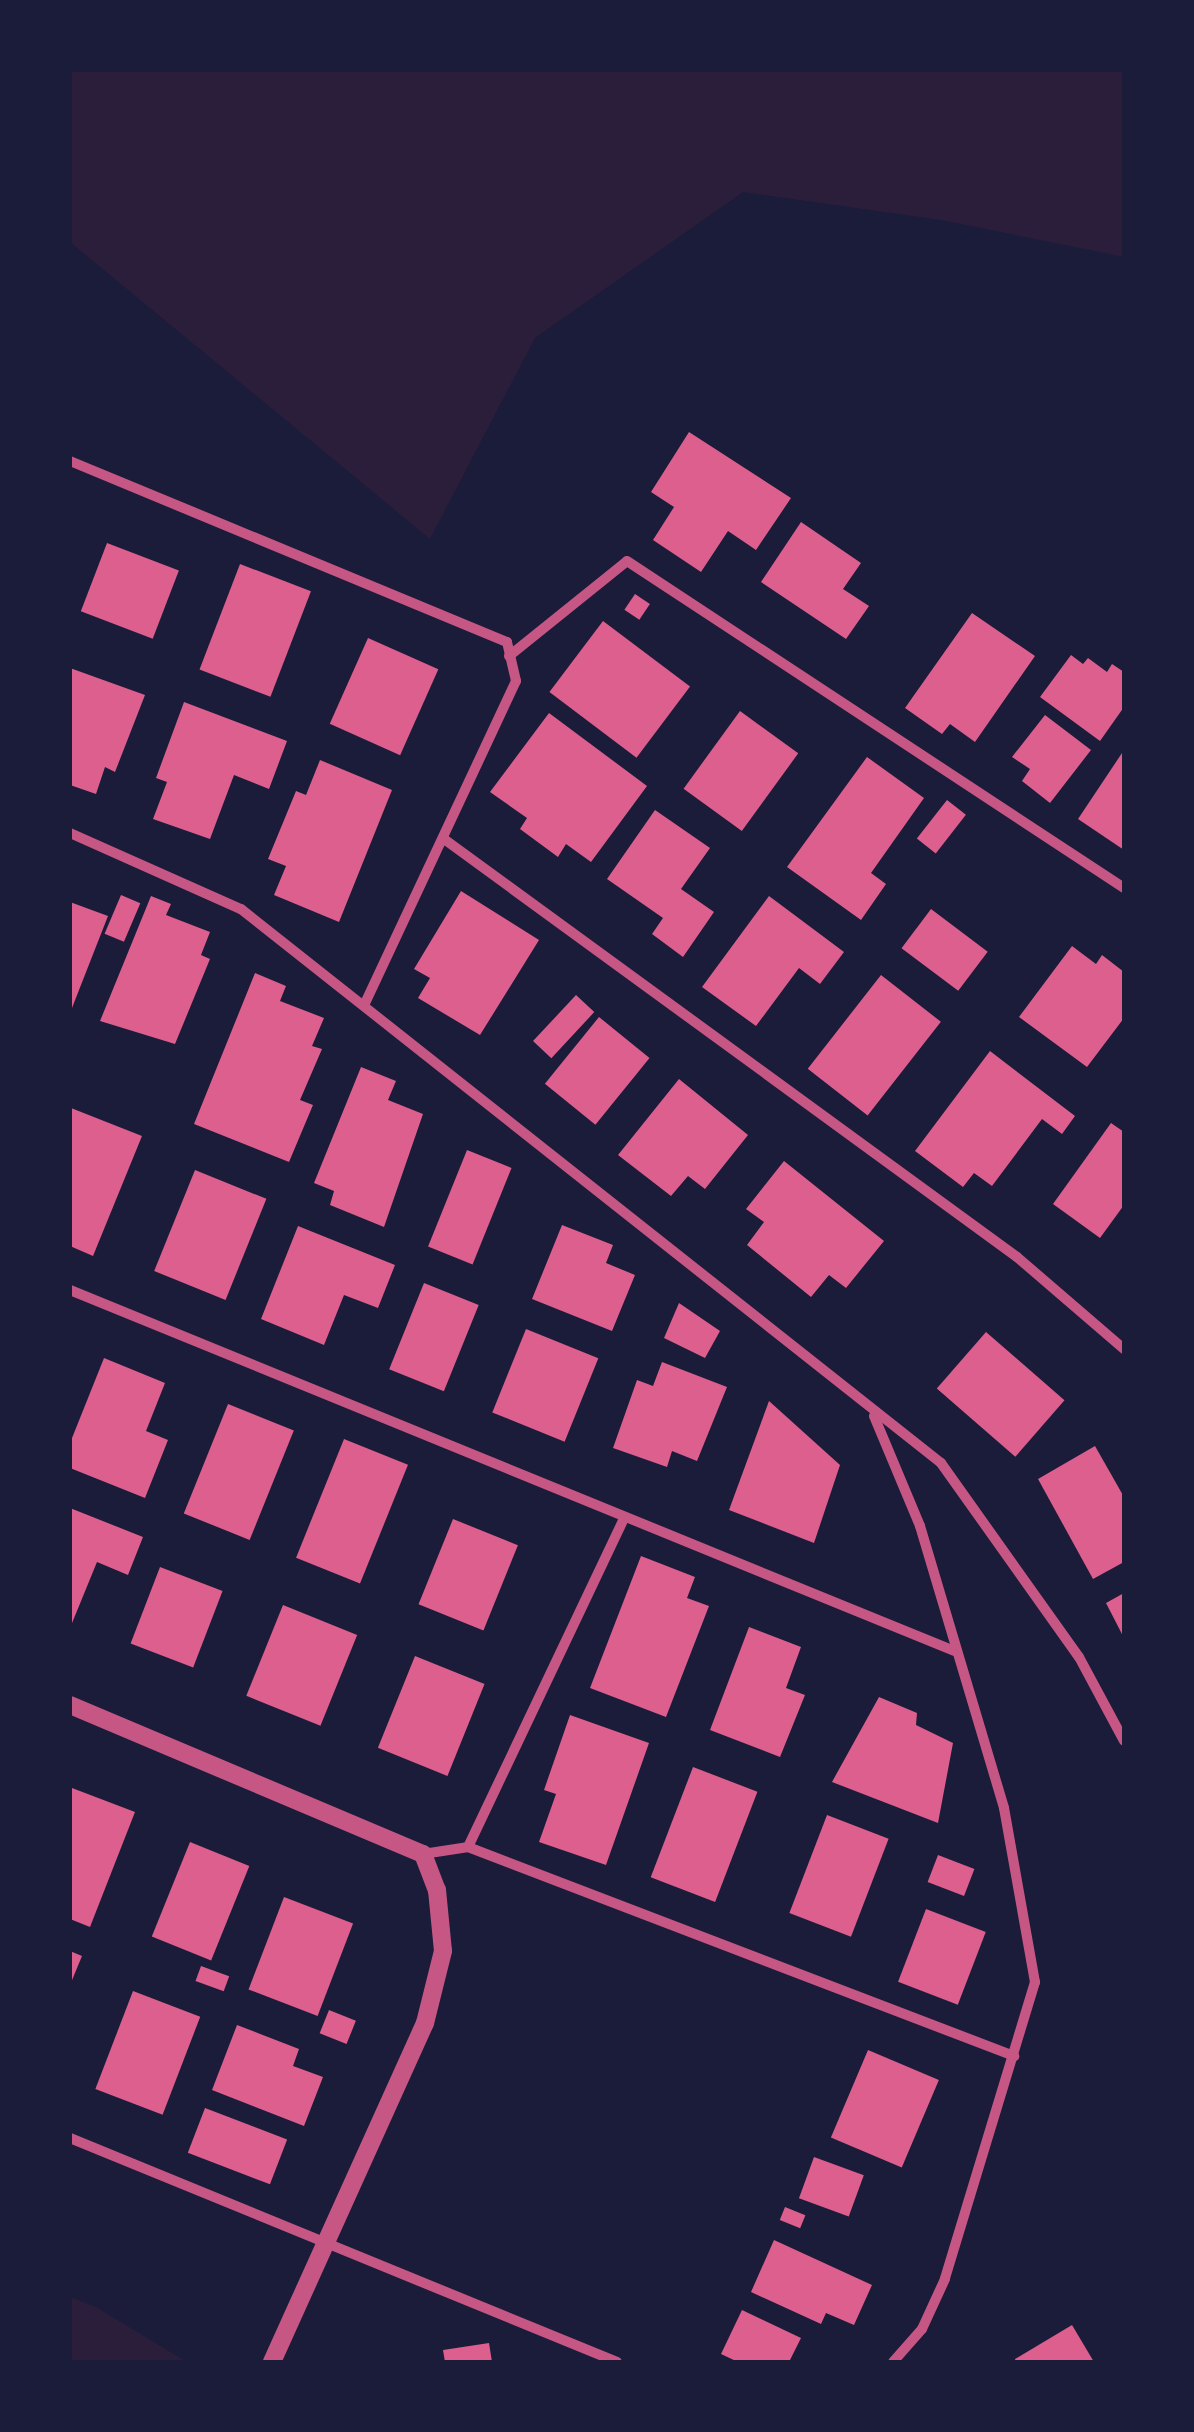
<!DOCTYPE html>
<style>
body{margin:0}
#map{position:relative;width:1194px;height:2432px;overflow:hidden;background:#1b1b3a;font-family:Figtree,sans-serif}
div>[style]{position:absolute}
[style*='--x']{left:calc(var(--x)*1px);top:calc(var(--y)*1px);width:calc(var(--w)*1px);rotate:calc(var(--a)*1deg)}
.green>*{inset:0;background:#2a1e3b}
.building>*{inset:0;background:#dd5f8e;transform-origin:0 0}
.minor>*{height:10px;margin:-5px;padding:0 5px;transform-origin:5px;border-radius:5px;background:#c65784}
.tertiary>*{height:18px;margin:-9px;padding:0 9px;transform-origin:9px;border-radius:9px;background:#c65784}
span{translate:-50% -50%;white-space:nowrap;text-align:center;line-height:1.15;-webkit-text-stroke:10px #1b1b3a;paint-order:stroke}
.frame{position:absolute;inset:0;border:72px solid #1b1b3a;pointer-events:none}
</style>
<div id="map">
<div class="green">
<div style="clip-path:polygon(70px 70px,1124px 70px,1124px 257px,941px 220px,743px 192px,535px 338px,430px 539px,70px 242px)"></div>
<div style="clip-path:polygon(70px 2297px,96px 2307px,187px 2362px,70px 2362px)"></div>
</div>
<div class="building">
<div style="clip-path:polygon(689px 432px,791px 498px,756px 550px,728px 531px,701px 572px,653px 540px,674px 507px,651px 492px)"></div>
<div style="clip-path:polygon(801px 522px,861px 563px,843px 589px,869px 606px,846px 639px,761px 582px)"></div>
<div style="left:107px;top:543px;width:77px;height:73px;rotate:21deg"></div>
<div style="left:240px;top:564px;width:76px;height:113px;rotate:21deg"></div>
<div style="left:635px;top:594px;width:18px;height:19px;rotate:34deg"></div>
<div style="clip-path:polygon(972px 613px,1035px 656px,975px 742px,950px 724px,942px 734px,905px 708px)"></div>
<div style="left:603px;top:621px;width:109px;height:89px;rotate:37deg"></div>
<div style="left:368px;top:638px;width:77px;height:94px;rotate:24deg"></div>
<div style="clip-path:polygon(1071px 655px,1083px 664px,1088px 658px,1107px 672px,1112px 664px,1124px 672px,1124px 707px,1100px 741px,1040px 697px)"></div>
<div style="clip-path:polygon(70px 668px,145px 695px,115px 772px,105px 767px,96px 794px,70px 785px)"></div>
<div style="clip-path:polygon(184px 702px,287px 741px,269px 789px,234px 775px,210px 839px,153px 819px,167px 782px,156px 778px)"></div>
<div style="left:740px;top:711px;width:72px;height:96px;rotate:36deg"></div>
<div style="clip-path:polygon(549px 713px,647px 786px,591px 862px,566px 844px,558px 857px,520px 829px,527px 818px,490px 792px)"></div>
<div style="clip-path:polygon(1045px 715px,1091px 750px,1050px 803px,1022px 781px,1030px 769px,1012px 757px)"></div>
<div style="clip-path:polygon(1124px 750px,1124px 850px,1078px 819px)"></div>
<div style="clip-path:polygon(867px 757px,924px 798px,871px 873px,886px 884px,861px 920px,787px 867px)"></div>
<div style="clip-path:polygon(320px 760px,392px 790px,339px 922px,274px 895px,286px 866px,268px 859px,296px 791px,306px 795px)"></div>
<div style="left:947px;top:800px;width:24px;height:49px;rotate:38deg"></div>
<div style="clip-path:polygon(655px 810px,710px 848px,681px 889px,714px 912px,683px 957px,652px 934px,663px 918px,607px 879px)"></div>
<div style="clip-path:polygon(461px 891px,539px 940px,480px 1035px,418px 998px,430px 978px,414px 969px)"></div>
<div style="left:121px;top:895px;width:21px;height:42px;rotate:23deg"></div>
<div style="clip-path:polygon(151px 896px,171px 904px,166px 915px,210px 932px,201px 955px,210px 959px,175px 1044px,100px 1021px)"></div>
<div style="clip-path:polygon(769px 896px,844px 952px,820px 984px,799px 968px,756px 1026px,702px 987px)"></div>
<div style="clip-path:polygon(70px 902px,108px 916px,70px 1013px)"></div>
<div style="left:931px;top:909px;width:71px;height:49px;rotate:37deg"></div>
<div style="clip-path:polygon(1072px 946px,1096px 964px,1102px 955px,1124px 972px,1124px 1018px,1087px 1067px,1019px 1017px)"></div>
<div style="clip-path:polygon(255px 973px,286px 986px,280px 1001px,324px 1018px,312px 1046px,322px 1049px,300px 1100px,313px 1105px,289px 1162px,194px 1124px)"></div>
<div style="left:881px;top:975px;width:76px;height:119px;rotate:38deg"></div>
<div style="left:576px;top:995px;width:25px;height:63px;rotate:43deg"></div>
<div style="left:599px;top:1017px;width:65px;height:86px;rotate:39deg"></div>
<div style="clip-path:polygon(990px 1051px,1075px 1116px,1062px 1134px,1042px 1119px,992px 1186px,974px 1173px,963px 1187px,915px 1151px)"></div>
<div style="clip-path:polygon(361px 1067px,396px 1081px,388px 1100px,423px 1114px,384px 1227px,330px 1205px,334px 1191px,314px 1183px)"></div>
<div style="clip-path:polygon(679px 1079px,748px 1135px,705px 1189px,688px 1176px,671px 1196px,618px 1155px)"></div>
<div style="clip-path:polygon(71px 1108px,142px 1136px,93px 1256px,70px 1246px)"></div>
<div style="clip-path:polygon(1111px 1123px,1124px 1132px,1124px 1205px,1100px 1238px,1053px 1204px)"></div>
<div style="left:467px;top:1150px;width:48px;height:104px;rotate:22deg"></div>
<div style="clip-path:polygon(784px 1161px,884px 1241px,846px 1288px,829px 1275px,811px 1297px,747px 1245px,764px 1222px,746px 1209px)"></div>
<div style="left:195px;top:1170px;width:77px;height:109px;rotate:22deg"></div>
<div style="clip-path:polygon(562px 1225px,613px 1245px,606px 1263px,635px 1275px,612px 1331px,532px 1299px)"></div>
<div style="clip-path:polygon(298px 1226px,395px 1265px,378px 1308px,344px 1295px,324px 1345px,261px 1319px)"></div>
<div style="left:424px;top:1283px;width:59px;height:93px;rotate:22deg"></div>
<div style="clip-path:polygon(679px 1303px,720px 1331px,705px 1358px,664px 1338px)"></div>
<div style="left:526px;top:1329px;width:78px;height:90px;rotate:22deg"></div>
<div style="left:986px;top:1332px;width:104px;height:75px;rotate:41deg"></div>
<div style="clip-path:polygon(104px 1358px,165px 1383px,146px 1431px,168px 1440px,145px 1498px,70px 1468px,70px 1443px)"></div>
<div style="clip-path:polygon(662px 1362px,727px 1387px,697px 1461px,672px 1451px,667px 1467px,613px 1448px,637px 1380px,653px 1386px)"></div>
<div style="clip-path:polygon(769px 1401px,840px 1465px,814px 1543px,729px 1510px)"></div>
<div style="left:228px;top:1404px;width:71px;height:118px;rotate:22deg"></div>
<div style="left:344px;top:1439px;width:69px;height:128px;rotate:22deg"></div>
<div style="clip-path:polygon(1095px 1446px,1124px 1497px,1124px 1562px,1093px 1579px,1038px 1479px)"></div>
<div style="clip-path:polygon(70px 1508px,143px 1537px,128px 1575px,97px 1562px,70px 1628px)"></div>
<div style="left:453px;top:1519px;width:70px;height:92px;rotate:22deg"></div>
<div style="clip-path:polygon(641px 1556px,695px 1577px,687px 1598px,709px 1606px,666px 1717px,590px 1688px)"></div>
<div style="left:160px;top:1567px;width:67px;height:82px;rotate:21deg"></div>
<div style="clip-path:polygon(1124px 1593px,1124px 1638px,1106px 1603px)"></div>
<div style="left:283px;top:1605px;width:80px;height:98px;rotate:22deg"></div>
<div style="clip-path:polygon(749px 1627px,801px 1647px,786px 1688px,805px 1695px,780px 1757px,710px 1730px)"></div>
<div style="left:415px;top:1656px;width:75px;height:99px;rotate:22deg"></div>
<div style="clip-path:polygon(879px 1697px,917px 1713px,916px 1725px,953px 1743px,938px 1823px,832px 1782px)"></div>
<div style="clip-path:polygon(570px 1715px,649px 1743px,606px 1865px,539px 1842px,556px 1794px,544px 1790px)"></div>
<div style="left:693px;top:1767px;width:69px;height:118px;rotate:21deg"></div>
<div style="clip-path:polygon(72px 1788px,135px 1812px,90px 1927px,70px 1919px)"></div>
<div style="left:827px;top:1815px;width:66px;height:105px;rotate:21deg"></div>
<div style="left:190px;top:1842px;width:64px;height:102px;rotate:22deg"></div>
<div style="left:938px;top:1855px;width:39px;height:29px;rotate:21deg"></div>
<div style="left:284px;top:1897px;width:74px;height:99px;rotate:21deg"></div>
<div style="left:926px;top:1909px;width:64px;height:78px;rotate:21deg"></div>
<div style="clip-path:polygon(70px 1951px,82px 1956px,70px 1985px)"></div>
<div style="left:201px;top:1966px;width:30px;height:16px;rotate:20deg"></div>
<div style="left:133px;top:1991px;width:72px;height:105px;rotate:21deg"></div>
<div style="left:329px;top:2010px;width:29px;height:25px;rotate:22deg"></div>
<div style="clip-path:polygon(237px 2025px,299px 2049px,293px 2066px,323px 2077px,304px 2126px,212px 2090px)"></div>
<div style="left:868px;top:2050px;width:77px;height:95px;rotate:23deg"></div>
<div style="left:205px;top:2108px;width:88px;height:48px;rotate:21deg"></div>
<div style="left:814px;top:2157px;width:53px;height:44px;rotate:20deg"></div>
<div style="left:785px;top:2207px;width:22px;height:14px;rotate:22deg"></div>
<div style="clip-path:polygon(774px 2240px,872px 2285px,854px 2325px,826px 2313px,821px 2324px,751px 2292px)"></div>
<div style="clip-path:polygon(742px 2310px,801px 2338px,789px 2362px,738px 2362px,721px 2354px)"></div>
<div style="clip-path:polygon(1072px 2325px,1094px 2362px,1016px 2362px,1015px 2359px)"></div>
<div style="clip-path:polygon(489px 2343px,492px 2362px,445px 2362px,443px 2350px)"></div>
</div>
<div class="minor">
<div style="--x:70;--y:461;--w:473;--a:22.5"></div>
<div style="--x:507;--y:642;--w:40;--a:77"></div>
<div style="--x:516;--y:681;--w:358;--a:115.1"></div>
<div style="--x:509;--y:656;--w:151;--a:-38.8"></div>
<div style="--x:627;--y:561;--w:595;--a:33.34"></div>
<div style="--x:70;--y:833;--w:187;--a:24"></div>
<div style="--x:241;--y:909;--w:893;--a:38.36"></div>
<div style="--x:941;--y:1463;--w:238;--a:54.6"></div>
<div style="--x:1079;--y:1657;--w:95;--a:61.8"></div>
<div style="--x:444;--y:839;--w:709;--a:36.11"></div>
<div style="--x:1017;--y:1257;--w:141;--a:40.7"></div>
<div style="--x:70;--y:1290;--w:955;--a:22.21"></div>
<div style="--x:874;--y:1416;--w:119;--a:67.3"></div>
<div style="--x:920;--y:1526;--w:294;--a:73.4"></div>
<div style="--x:1004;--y:1808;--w:177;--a:79.9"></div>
<div style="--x:1035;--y:1982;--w:310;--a:106.9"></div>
<div style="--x:945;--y:2279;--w:55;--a:114.7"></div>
<div style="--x:922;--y:2329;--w:44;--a:131.3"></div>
<div style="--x:468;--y:1847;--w:361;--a:-64.6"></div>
<div style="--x:423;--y:1854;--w:46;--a:-8.8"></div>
<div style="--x:468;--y:1847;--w:585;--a:20.95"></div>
<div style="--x:70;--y:2138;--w:591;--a:22.27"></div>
</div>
<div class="tertiary">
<div style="--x:70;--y:1705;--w:383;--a:22.9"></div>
<div style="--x:423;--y:1854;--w:39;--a:69"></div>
<div style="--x:437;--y:1890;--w:61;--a:84.4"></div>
<div style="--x:443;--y:1951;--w:74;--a:104"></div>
<div style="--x:425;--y:2023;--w:372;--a:114.3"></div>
</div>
<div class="frame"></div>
</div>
